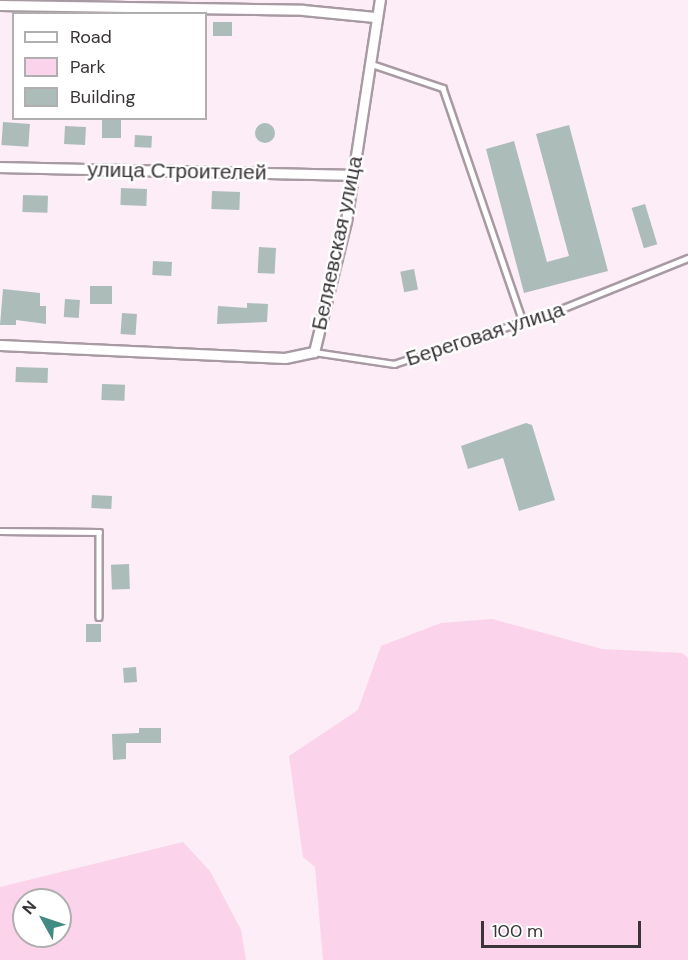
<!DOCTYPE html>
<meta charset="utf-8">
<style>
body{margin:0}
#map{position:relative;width:688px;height:960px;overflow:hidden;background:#fcedf6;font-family:"DM Sans",sans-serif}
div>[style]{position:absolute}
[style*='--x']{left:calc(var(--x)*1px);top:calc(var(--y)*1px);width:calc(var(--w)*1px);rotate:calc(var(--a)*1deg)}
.green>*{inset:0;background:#fbd3eb}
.building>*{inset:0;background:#abbcb9;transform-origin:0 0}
.round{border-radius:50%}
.roads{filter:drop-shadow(2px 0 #a89aa2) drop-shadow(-2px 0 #a89aa2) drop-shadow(0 2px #a89aa2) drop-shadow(0 -2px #a89aa2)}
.service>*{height:4.5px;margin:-2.25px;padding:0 2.25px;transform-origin:2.25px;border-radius:2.25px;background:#fff}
.minor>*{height:9px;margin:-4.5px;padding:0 4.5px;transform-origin:4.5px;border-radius:4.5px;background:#fff}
span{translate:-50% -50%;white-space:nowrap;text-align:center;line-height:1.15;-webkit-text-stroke:5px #fff;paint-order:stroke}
.street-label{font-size:21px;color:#393437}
.legend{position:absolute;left:12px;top:12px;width:195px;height:108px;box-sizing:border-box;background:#fff;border:2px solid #b0aeaf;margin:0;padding:8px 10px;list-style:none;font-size:18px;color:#393437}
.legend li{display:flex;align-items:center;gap:12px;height:30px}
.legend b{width:30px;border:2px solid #b0aeaf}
.north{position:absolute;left:12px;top:888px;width:60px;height:60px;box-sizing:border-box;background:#fff;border:2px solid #b0aeaf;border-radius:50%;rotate:310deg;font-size:16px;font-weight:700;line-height:24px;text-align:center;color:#393437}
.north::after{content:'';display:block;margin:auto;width:21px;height:27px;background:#448a84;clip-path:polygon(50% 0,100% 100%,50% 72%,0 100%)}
.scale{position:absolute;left:481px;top:921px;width:160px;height:27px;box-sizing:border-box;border:3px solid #393437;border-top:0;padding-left:8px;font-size:18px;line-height:21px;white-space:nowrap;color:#393437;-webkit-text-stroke:4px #fff;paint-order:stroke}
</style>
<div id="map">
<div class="green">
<div style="clip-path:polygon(492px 619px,602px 649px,682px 653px,688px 658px,688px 960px,323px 960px,315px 867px,303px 857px,289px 756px,358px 710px,381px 646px,441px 623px)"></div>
<div style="clip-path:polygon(evenodd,183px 842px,210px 871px,241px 930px,246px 960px,0 960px,0 887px,183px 842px,24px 900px,60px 900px,60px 936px,24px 936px,24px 900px)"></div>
</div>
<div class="building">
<div style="left:213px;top:22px;width:19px;height:14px"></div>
<div style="left:102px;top:118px;width:19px;height:20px"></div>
<div style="left:3px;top:122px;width:27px;height:23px;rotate:4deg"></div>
<div class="round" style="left:255px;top:123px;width:20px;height:20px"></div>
<div style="clip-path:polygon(569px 125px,608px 271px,524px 293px,486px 149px,514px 141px,547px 262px,569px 256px,536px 134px)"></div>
<div style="left:65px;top:126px;width:21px;height:18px;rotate:3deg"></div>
<div style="left:135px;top:135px;width:17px;height:12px;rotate:3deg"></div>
<div style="left:121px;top:188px;width:26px;height:17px;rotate:2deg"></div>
<div style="left:212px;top:191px;width:28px;height:18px;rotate:2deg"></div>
<div style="left:23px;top:195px;width:25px;height:17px;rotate:2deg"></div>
<div style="left:645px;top:204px;width:42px;height:14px;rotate:73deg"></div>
<div style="left:259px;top:247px;width:17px;height:26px;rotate:3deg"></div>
<div style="left:153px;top:261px;width:19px;height:14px;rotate:3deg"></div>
<div style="left:414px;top:269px;width:21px;height:14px;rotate:79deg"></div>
<div style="left:90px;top:286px;width:22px;height:18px"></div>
<div style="clip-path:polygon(3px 289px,40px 293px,40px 306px,46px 306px,46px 324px,16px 320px,16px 325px,0 325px)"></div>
<div style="left:65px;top:299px;width:15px;height:18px;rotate:4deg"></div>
<div style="clip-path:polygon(247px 303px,268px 304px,267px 322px,217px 324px,218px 306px,247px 308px)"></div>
<div style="left:122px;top:313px;width:15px;height:21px;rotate:4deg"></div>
<div style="left:16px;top:367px;width:32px;height:15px;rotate:2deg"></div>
<div style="left:102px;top:384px;width:23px;height:16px;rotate:2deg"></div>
<div style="clip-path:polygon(526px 423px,532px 425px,555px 500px,519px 511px,503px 458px,468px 469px,461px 446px)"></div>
<div style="left:92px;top:495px;width:20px;height:13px;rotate:3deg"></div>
<div style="left:129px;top:564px;width:25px;height:18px;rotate:88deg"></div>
<div style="left:86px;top:624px;width:15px;height:18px"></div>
<div style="left:136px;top:667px;width:15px;height:13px;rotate:86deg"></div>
<div style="clip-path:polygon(139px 728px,161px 728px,161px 743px,126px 743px,126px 759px,113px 760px,112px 734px,139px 733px)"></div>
</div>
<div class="roads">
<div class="service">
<div style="--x:369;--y:63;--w:78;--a:18.7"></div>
<div style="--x:443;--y:88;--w:246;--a:71.1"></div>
<div style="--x:314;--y:352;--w:81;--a:8.5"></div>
<div style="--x:394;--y:364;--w:176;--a:-18.2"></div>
<div style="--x:561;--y:309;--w:137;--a:-21.9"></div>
<div style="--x:0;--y:531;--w:99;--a:0.6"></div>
<div style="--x:99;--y:532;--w:85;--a:90"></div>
</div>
<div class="minor">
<div style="--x:0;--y:5;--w:303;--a:0.9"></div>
<div style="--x:303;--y:10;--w:72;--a:5.6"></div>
<div style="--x:0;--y:167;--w:353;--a:1.3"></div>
<div style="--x:0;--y:345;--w:285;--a:2.6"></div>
<div style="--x:285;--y:358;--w:30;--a:-12"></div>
<div style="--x:314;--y:352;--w:135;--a:-76.3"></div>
<div style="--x:346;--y:221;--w:224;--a:-81.3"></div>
</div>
</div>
<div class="street-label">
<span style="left:177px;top:171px;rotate:1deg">улица Строителей</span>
<span style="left:337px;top:243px;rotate:-78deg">Беляевская улица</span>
<span style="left:485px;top:334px;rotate:-18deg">Береговая улица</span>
</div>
<ul class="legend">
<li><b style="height:8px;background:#fff"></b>Road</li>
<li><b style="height:16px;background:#fbd3eb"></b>Park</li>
<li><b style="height:16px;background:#abbcb9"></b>Building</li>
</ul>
<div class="north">N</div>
<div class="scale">100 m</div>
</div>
